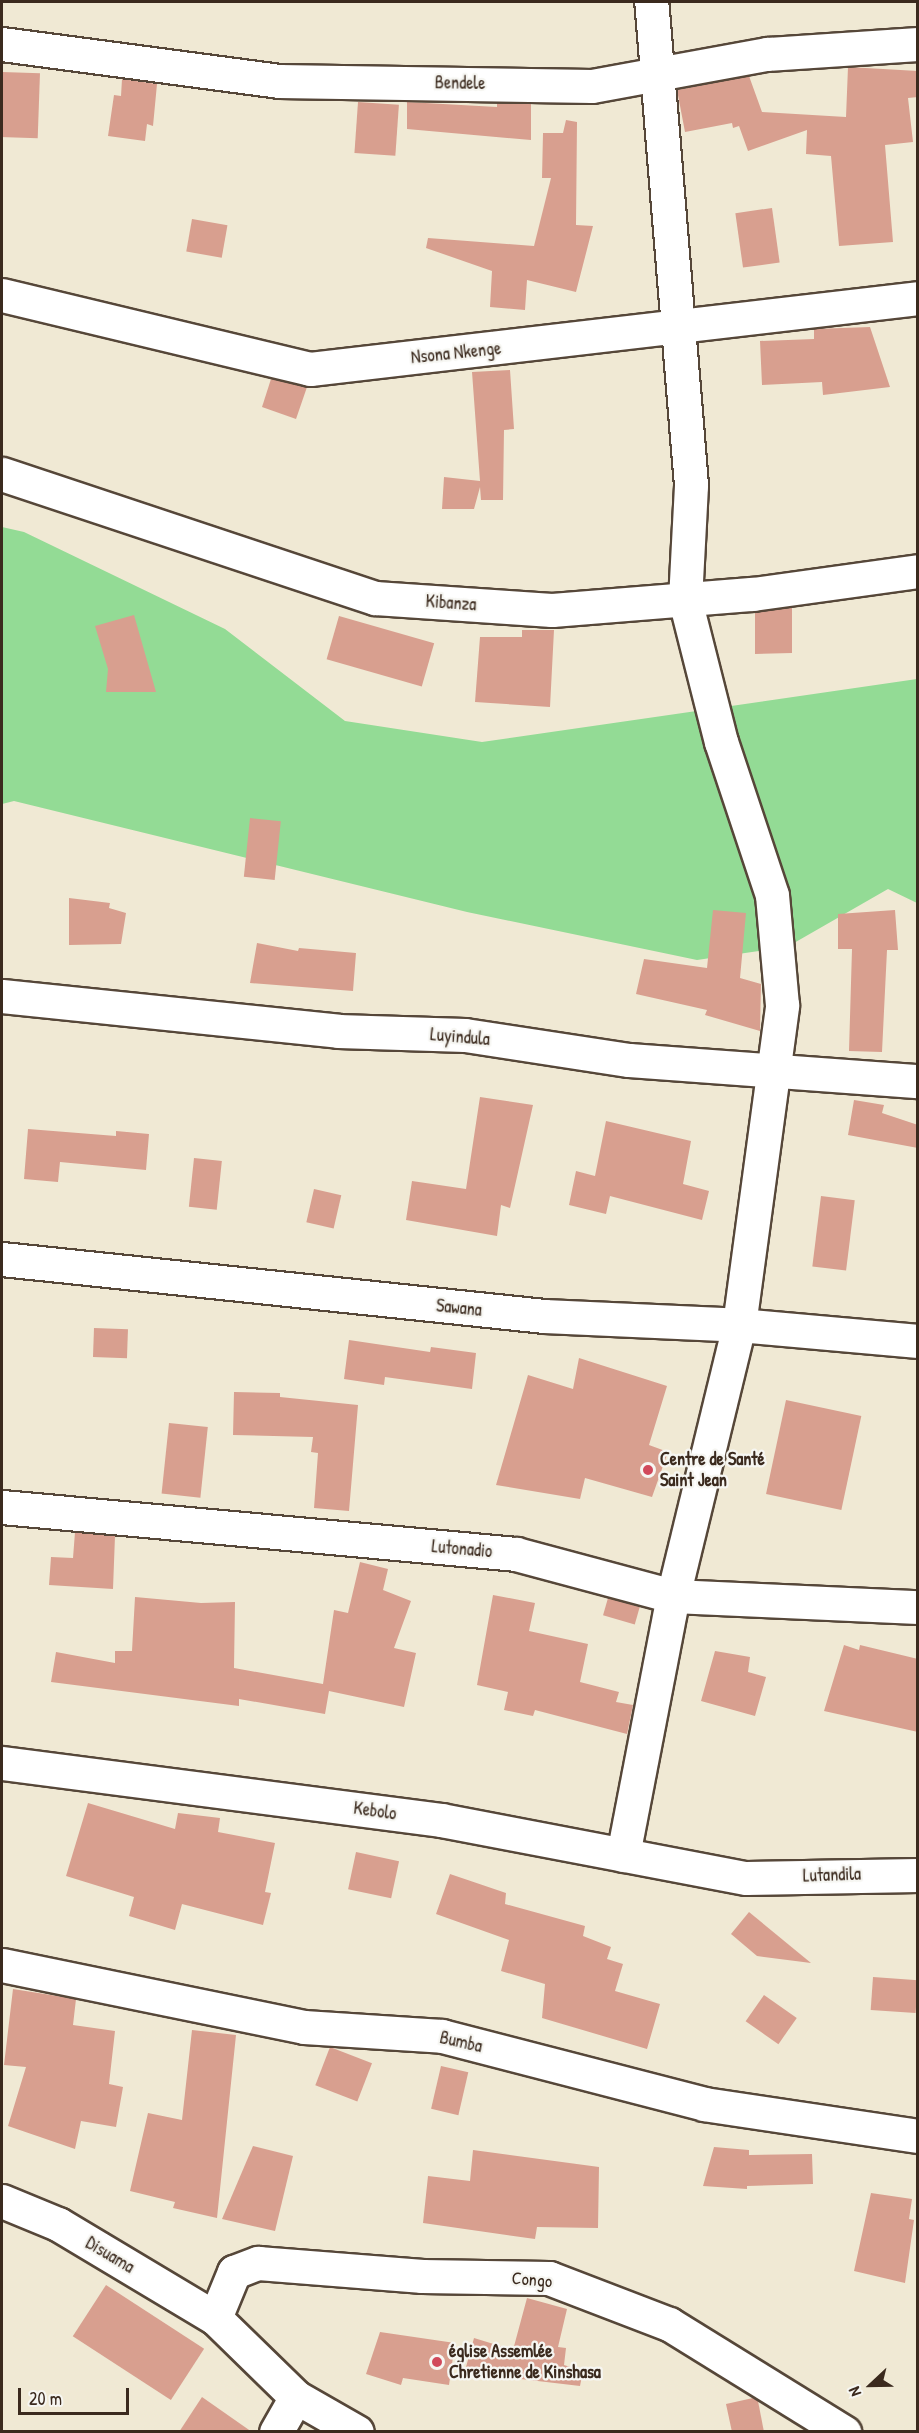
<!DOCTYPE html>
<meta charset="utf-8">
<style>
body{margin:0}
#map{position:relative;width:919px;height:2433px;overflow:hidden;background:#f0e9d4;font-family:"Patrick Hand",sans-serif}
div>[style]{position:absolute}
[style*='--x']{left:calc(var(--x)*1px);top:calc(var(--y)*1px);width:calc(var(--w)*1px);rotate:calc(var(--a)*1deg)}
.green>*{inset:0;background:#93db95}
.building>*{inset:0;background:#d89f8f;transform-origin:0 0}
.roads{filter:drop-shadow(2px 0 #564739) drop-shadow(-2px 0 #564739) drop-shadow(0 2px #564739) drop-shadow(0 -2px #564739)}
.minor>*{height:33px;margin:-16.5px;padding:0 16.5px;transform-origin:16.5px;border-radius:16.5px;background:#fff}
.dots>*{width:16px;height:16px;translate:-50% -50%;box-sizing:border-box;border:3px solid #f6f6f2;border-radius:50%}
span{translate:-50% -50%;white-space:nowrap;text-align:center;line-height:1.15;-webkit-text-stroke:4.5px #f6f6f2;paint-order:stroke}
.street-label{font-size:18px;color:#3b2a1e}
.poi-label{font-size:18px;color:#3b2a1e;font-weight:700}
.left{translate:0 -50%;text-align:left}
.frame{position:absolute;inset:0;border:3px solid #3b2a1e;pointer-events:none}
.north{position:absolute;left:841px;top:2355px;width:60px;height:60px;-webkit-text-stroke:4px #f6f6f2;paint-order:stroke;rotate:248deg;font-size:16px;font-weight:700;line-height:24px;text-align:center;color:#3b2a1e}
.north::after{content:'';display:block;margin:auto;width:21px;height:27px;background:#3b2a1e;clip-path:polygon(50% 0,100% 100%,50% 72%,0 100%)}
.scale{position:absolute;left:18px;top:2388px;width:111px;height:27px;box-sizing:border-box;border:3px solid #3b2a1e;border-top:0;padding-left:8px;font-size:18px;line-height:21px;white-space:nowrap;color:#3b2a1e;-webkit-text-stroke:4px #f6f6f2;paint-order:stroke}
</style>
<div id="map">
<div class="green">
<div style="clip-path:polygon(2px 527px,24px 532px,225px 629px,345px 721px,482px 742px,917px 679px,917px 903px,888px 889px,787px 947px,697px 960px,467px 912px,14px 801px,2px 804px)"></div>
</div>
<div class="building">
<div style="clip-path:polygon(848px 67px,918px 71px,918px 97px,908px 98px,913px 142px,885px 145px,893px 242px,839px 246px,831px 156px,806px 154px,807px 130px,748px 151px,739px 126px,733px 128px,732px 123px,685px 132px,677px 90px,749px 76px,762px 112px,846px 117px)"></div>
<div style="left:2px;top:72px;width:38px;height:65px;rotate:2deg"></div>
<div style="clip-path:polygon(122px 79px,157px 84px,153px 126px,147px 124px,145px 141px,108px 136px,114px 95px,121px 96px)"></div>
<div style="left:358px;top:102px;width:41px;height:51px;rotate:4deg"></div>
<div style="clip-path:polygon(407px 102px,497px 107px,497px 103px,531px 104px,531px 140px,407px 129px)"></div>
<div style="clip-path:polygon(566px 120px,577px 122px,576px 225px,593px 226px,576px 292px,527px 280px,525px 310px,490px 307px,492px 271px,426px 248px,428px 238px,534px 246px,551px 178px,542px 178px,543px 133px,563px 133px)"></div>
<div style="left:772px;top:208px;width:55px;height:37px;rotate:82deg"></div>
<div style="left:192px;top:219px;width:36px;height:33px;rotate:10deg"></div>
<div style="clip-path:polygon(870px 327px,890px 387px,823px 395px,822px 382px,762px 385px,760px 341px,814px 339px,814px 329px)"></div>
<div style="clip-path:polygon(510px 370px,514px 429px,504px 430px,503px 500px,481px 500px,480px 487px,474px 509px,442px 509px,444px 477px,480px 481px,472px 372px)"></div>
<div style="clip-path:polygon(271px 379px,307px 387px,296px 419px,262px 407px)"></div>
<div style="clip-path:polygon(786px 608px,792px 608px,792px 653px,755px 654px,755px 613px)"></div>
<div style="clip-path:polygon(134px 615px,156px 692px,106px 692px,108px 669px,95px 626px)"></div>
<div style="left:339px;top:616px;width:99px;height:45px;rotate:16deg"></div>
<div style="clip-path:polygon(522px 630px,554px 630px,550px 707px,475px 702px,480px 637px,522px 637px)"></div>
<div style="left:250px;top:818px;width:31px;height:59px;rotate:6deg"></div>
<div style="clip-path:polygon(69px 898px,110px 903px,109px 908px,126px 913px,121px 944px,69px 945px)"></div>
<div style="clip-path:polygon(713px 910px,746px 913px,740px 978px,761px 984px,760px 1031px,705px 1015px,707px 1010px,636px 994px,644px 959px,707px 968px)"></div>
<div style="clip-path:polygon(895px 910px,898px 950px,887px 950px,882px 1052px,849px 1051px,852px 949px,838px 949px,838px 914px)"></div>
<div style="clip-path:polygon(257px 943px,298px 951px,299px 948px,356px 953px,353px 991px,250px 983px)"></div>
<div style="clip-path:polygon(480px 1097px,533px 1105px,510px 1208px,501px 1205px,497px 1236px,406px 1220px,412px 1181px,466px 1189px)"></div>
<div style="clip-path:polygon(854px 1100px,884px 1105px,882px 1113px,918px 1125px,918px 1148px,848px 1135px)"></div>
<div style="clip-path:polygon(606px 1121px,691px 1141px,683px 1184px,709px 1191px,702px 1220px,610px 1196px,606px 1214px,569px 1205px,576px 1171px,595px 1176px)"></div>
<div style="clip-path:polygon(28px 1129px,116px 1136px,116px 1131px,149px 1134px,146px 1170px,60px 1162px,58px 1182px,24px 1179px)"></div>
<div style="left:194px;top:1158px;width:28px;height:49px;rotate:6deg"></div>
<div style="left:314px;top:1189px;width:28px;height:34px;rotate:13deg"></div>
<div style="left:821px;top:1196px;width:34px;height:71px;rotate:7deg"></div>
<div style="left:94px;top:1328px;width:34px;height:29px;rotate:2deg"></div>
<div style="clip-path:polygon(349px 1340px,430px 1352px,431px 1347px,476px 1353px,472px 1389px,385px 1377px,384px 1385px,344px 1379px)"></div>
<div style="clip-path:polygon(579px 1358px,667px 1386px,649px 1445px,668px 1452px,652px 1497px,585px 1478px,580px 1499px,496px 1485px,528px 1375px,573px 1389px)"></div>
<div style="clip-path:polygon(234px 1392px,280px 1393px,280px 1397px,358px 1405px,349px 1511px,314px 1508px,318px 1453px,311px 1452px,313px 1437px,233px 1435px)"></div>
<div style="left:786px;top:1400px;width:77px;height:96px;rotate:12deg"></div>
<div style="left:169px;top:1423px;width:39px;height:71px;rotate:6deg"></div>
<div style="clip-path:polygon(75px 1532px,115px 1536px,113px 1589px,49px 1585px,51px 1557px,73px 1558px)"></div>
<div style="clip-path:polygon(360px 1562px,388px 1569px,383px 1590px,411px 1601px,394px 1648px,416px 1653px,404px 1707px,329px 1691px,325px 1714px,239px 1699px,239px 1706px,51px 1682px,56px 1652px,115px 1663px,115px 1651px,132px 1651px,135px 1597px,201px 1603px,235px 1602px,234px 1668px,323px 1684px,334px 1610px,348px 1613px)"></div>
<div style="clip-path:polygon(493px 1595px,535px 1603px,529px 1631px,588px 1644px,580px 1682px,619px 1692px,616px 1702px,633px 1705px,627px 1734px,535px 1710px,533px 1716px,504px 1710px,508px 1692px,477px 1685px)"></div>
<div style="left:608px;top:1598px;width:33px;height:18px;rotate:16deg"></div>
<div style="clip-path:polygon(844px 1645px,859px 1650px,860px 1645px,918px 1659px,918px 1732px,824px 1711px)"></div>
<div style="clip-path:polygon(715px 1651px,750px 1657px,748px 1672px,766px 1677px,755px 1716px,701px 1701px)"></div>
<div style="clip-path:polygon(88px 1803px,175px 1829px,178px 1813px,220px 1818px,218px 1832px,275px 1843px,265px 1892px,271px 1893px,263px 1925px,182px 1904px,175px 1930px,129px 1916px,134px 1897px,66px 1876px)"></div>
<div style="left:356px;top:1852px;width:44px;height:38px;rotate:12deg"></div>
<div style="clip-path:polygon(450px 1874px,506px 1893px,505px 1904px,585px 1926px,583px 1936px,611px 1947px,607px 1959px,623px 1964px,615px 1991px,660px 2004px,647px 2049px,542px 2018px,545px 1984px,501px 1971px,509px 1940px,436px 1914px)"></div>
<div style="clip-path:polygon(749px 1912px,811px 1963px,757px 1956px,731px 1934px)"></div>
<div style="left:873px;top:1977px;width:45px;height:33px;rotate:4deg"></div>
<div style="clip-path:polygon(13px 1989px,76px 1999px,73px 2025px,115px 2031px,109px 2084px,123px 2087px,116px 2127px,81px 2121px,75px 2149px,8px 2126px,26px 2067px,4px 2065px)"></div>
<div style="left:764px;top:1995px;width:40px;height:32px;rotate:35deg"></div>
<div style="clip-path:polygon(192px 2030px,236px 2035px,217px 2218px,173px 2208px,175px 2202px,130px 2191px,148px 2113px,182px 2120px)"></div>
<div style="left:330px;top:2047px;width:45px;height:41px;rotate:21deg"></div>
<div style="left:441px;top:2066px;width:28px;height:44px;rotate:13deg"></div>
<div style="clip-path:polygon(253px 2146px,293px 2156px,275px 2231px,222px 2219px)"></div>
<div style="clip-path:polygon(714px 2147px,749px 2150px,749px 2155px,812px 2154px,813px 2184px,747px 2186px,747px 2189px,703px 2186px)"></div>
<div style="clip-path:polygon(473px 2150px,599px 2167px,598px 2228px,537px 2227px,535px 2239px,423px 2223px,428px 2176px,470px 2181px)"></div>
<div style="clip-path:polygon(871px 2193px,912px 2199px,909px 2219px,914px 2220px,905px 2283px,854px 2271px)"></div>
<div style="left:106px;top:2285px;width:117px;height:61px;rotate:33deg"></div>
<div style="clip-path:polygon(527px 2298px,567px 2309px,558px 2347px,566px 2348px,564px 2365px,583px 2371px,580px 2386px,503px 2377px,466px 2367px,474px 2338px,513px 2350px)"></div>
<div style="clip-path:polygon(380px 2332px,455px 2343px,449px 2385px,403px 2378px,401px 2385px,366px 2374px)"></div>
<div style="clip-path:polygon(202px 2397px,252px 2432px,179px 2432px)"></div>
<div style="clip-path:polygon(753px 2398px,758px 2401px,764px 2432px,732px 2432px,726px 2404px)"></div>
</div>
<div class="roads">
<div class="minor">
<div style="--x:2;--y:44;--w:279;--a:7.6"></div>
<div style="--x:279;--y:81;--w:313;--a:0.9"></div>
<div style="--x:592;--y:86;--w:178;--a:-10.4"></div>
<div style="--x:767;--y:54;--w:151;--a:-3.8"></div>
<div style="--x:2;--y:295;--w:317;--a:13.5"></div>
<div style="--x:310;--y:369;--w:612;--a:-6.66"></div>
<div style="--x:2;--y:474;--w:393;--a:18.4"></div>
<div style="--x:375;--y:598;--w:177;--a:3.9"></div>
<div style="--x:552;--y:610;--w:202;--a:-4.6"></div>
<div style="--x:753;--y:594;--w:167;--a:-7.9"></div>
<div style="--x:2;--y:996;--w:338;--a:5.9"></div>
<div style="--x:338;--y:1031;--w:127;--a:1.8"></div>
<div style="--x:465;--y:1035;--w:166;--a:8.7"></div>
<div style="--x:629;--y:1060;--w:290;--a:4.2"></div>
<div style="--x:2;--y:1259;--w:545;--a:6"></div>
<div style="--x:544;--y:1316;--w:195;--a:2.6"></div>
<div style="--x:739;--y:1325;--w:180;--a:5.1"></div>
<div style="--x:2;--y:1507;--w:516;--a:5.22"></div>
<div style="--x:516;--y:1554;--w:163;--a:15"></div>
<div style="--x:673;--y:1596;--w:245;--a:2.6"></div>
<div style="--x:2;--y:1763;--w:443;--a:7.4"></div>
<div style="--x:441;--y:1820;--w:310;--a:10.8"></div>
<div style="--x:746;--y:1878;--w:172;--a:-1"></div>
<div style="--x:623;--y:1855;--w:264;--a:-79.1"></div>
<div style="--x:673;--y:1596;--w:279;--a:-76.3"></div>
<div style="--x:739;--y:1325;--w:323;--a:-82.3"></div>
<div style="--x:782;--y:1005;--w:110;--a:-95.2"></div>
<div style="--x:772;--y:895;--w:161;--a:-108.4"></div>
<div style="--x:721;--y:742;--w:146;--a:-104.2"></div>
<div style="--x:685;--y:600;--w:115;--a:-87"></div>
<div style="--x:691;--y:485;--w:485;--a:-94.7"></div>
<div style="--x:2;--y:1965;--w:308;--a:11.6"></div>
<div style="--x:304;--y:2027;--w:138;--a:3.7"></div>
<div style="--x:442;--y:2036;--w:271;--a:14.5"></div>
<div style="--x:704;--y:2104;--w:216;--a:8.5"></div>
<div style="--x:2;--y:2201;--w:61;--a:22.3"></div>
<div style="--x:58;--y:2224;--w:183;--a:30.9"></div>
<div style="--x:215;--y:2318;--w:113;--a:44.3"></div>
<div style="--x:296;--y:2397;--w:70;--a:29.8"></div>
<div style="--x:215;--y:2318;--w:50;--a:-67.6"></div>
<div style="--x:234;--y:2272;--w:26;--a:-21"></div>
<div style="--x:258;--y:2263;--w:165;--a:4.5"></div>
<div style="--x:422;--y:2276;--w:127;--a:0.9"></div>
<div style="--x:549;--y:2278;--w:129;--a:21"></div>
<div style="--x:669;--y:2324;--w:206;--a:31.7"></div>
<div style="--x:276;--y:2432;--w:40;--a:-60.3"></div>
</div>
</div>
<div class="dots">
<div style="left:648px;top:1470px;background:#d1495b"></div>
<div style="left:437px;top:2362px;background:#d1495b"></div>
</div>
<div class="street-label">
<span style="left:460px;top:83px;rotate:1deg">Bendele</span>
<span style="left:456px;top:353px;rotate:-6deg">Nsona Nkenge</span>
<span style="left:451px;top:603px;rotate:4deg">Kibanza</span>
<span style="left:460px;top:1037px;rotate:5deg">Luyindula</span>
<span style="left:459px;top:1308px;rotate:6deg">Sawana</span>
<span style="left:462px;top:1549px;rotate:5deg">Lutonadio</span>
<span style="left:375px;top:1811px;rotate:8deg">Kebolo</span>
<span style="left:832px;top:1875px;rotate:-2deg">Lutandila</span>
<span style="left:461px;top:2042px;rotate:13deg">Bumba</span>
<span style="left:110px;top:2255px;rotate:31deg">Disuama</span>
<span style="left:532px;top:2280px;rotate:5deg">Congo</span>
</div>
<div class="poi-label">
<span class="left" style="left:660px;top:1470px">Centre de Santé<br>Saint Jean</span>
<span class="left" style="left:449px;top:2362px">église Assemlée<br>Chretienne de Kinshasa</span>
</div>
<div class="frame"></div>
<div class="north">N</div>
<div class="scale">20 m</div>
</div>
